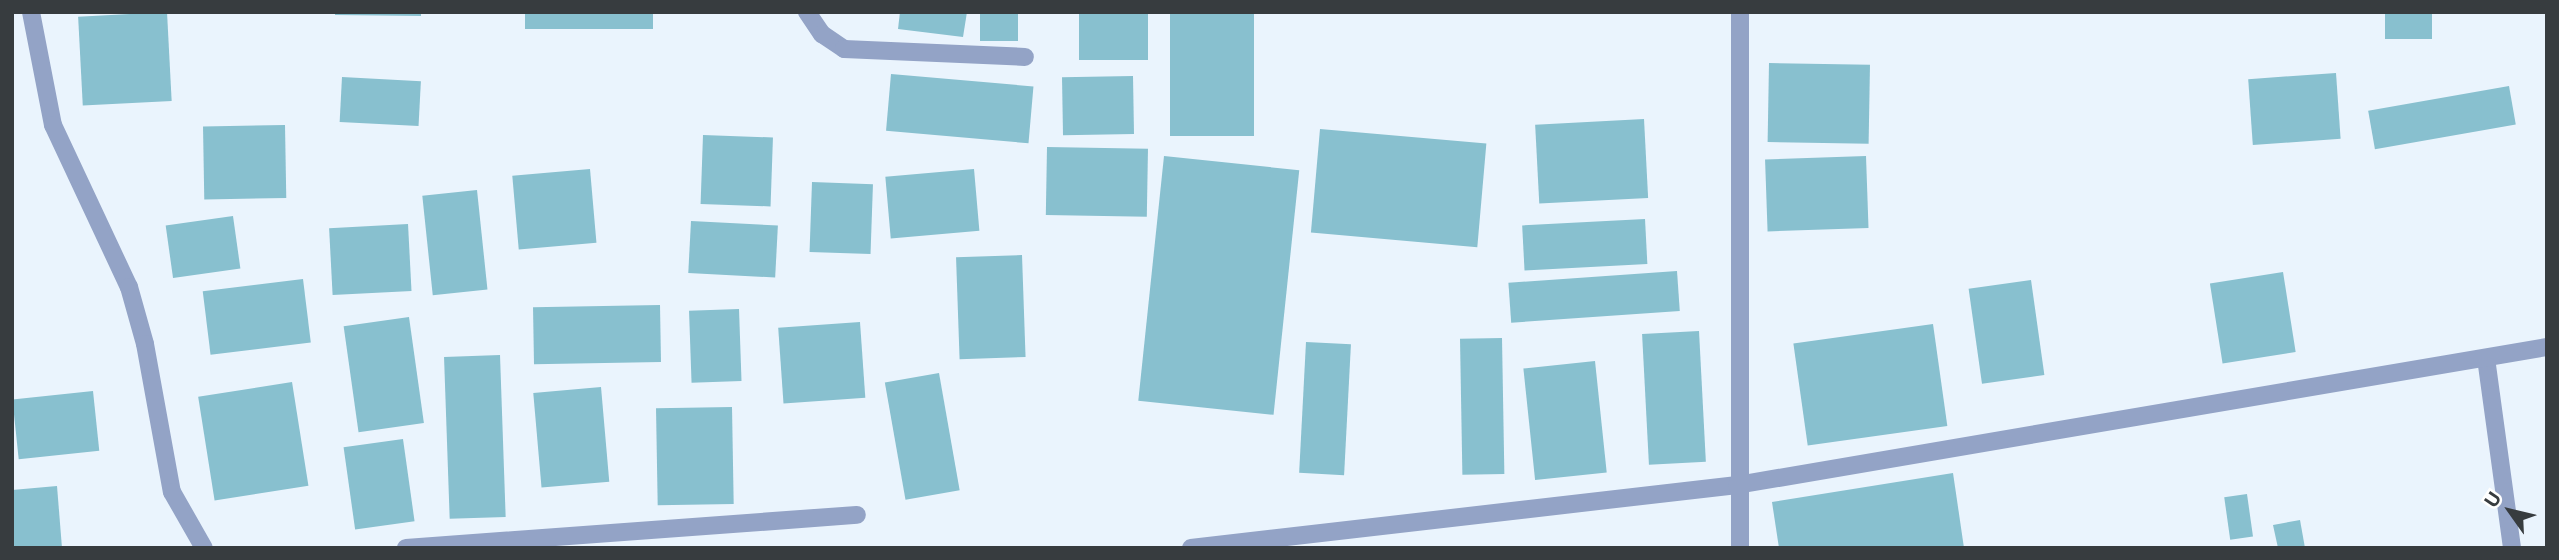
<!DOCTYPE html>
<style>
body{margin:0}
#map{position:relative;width:2559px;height:560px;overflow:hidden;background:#eaf4fd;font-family:"Open Sans",sans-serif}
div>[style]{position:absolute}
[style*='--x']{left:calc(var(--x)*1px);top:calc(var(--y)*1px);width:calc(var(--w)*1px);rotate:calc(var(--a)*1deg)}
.building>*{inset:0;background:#88c0cf;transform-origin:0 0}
.minor>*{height:18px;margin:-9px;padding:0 9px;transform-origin:9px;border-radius:9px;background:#93a3c6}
span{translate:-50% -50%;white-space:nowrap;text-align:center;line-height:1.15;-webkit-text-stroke:5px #fff;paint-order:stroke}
.frame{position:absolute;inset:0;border:14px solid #373c3f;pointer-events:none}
.north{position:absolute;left:2475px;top:476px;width:70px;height:70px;-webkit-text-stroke:5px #fff;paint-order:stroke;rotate:304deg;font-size:19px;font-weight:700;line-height:28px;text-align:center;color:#373c3f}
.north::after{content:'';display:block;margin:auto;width:24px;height:32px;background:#373c3f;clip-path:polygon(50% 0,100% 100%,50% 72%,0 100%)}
</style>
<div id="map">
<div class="building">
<div style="left:167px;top:12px;width:89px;height:89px;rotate:87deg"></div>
<div style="clip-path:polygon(335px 12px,421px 12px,421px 16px,335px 15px)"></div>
<div style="left:525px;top:12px;width:128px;height:17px"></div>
<div style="clip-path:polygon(900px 12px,967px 12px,963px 37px,898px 29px)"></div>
<div style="left:980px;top:12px;width:38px;height:29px"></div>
<div style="left:1079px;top:12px;width:69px;height:48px"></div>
<div style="left:1170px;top:12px;width:84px;height:124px"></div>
<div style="left:2385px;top:12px;width:47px;height:27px"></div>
<div style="left:1769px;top:63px;width:101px;height:79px;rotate:1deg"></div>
<div style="left:2336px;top:73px;width:66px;height:88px;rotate:86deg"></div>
<div style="left:891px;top:74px;width:143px;height:57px;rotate:5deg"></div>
<div style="left:1133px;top:76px;width:58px;height:71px;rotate:89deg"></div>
<div style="left:342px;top:77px;width:79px;height:45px;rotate:3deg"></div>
<div style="left:2509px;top:86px;width:39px;height:143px;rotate:80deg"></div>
<div style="left:1644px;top:119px;width:79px;height:109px;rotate:87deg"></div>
<div style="left:285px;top:125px;width:73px;height:82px;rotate:89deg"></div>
<div style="left:1320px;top:129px;width:167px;height:104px;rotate:5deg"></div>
<div style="left:703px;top:135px;width:70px;height:69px;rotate:2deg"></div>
<div style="left:1047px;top:147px;width:101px;height:68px;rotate:1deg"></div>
<div style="left:1164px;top:156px;width:136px;height:246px;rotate:6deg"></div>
<div style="left:1866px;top:156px;width:72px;height:101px;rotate:88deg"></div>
<div style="left:590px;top:169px;width:74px;height:78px;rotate:85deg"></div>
<div style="left:974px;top:169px;width:62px;height:89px;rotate:85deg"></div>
<div style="left:812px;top:182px;width:61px;height:70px;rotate:2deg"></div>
<div style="left:477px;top:190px;width:100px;height:55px;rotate:84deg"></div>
<div style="left:233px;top:216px;width:53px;height:68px;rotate:82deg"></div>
<div style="left:1645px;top:219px;width:45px;height:123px;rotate:87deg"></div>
<div style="left:691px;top:221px;width:87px;height:52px;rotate:3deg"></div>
<div style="left:408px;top:224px;width:67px;height:79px;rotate:87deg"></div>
<div style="left:1022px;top:255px;width:102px;height:66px;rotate:88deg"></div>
<div style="left:1677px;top:271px;width:40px;height:169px;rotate:86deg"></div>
<div style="left:2283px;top:272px;width:81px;height:74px;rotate:81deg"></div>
<div style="left:303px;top:279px;width:64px;height:101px;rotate:83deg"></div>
<div style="left:2031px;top:280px;width:96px;height:63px;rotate:82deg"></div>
<div style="left:660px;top:305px;width:57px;height:127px;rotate:89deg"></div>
<div style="left:739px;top:309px;width:72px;height:50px;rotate:88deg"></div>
<div style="left:409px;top:317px;width:107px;height:66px;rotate:82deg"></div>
<div style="left:860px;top:322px;width:76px;height:82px;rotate:86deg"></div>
<div style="left:1933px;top:324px;width:103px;height:141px;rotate:82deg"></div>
<div style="left:1699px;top:331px;width:131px;height:57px;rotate:87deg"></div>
<div style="left:1502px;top:338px;width:136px;height:42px;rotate:89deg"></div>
<div style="left:1306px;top:342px;width:45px;height:131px;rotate:3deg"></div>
<div style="left:500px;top:355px;width:162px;height:56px;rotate:88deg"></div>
<div style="left:1595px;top:361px;width:112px;height:72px;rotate:84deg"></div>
<div style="left:939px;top:373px;width:119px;height:55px;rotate:80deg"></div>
<div style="left:292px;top:382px;width:105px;height:95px;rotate:81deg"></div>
<div style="left:601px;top:387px;width:95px;height:68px;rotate:85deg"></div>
<div style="left:93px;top:391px;width:60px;height:81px;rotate:84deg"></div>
<div style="left:732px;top:407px;width:97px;height:76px;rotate:89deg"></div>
<div style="left:403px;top:439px;width:83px;height:60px;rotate:82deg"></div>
<div style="clip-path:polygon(1953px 473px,1964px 548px,1779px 548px,1772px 502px)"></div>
<div style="clip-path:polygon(57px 486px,62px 548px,12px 548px,12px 490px)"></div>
<div style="left:2247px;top:494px;width:43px;height:23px;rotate:82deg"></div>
<div style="clip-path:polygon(2300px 520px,2305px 548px,2278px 548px,2273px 525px)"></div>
</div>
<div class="minor">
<div style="--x:31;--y:12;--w:115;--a:79"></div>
<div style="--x:53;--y:125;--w:179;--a:64.9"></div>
<div style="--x:129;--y:287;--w:59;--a:74.3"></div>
<div style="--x:145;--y:344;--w:150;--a:79.7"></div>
<div style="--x:172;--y:492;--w:64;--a:60.3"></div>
<div style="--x:807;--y:12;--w:27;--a:56"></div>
<div style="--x:822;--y:34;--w:27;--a:34"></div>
<div style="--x:844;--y:49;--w:181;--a:2.5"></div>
<div style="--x:2486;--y:358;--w:192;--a:82.2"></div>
<div style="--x:406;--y:548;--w:452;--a:-4.2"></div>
<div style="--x:1191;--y:548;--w:550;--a:-6.58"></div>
<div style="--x:1737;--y:485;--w:822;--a:-9.67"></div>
<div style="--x:1740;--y:548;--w:536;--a:-90"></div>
</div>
<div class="frame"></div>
<div class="north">U</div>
</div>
